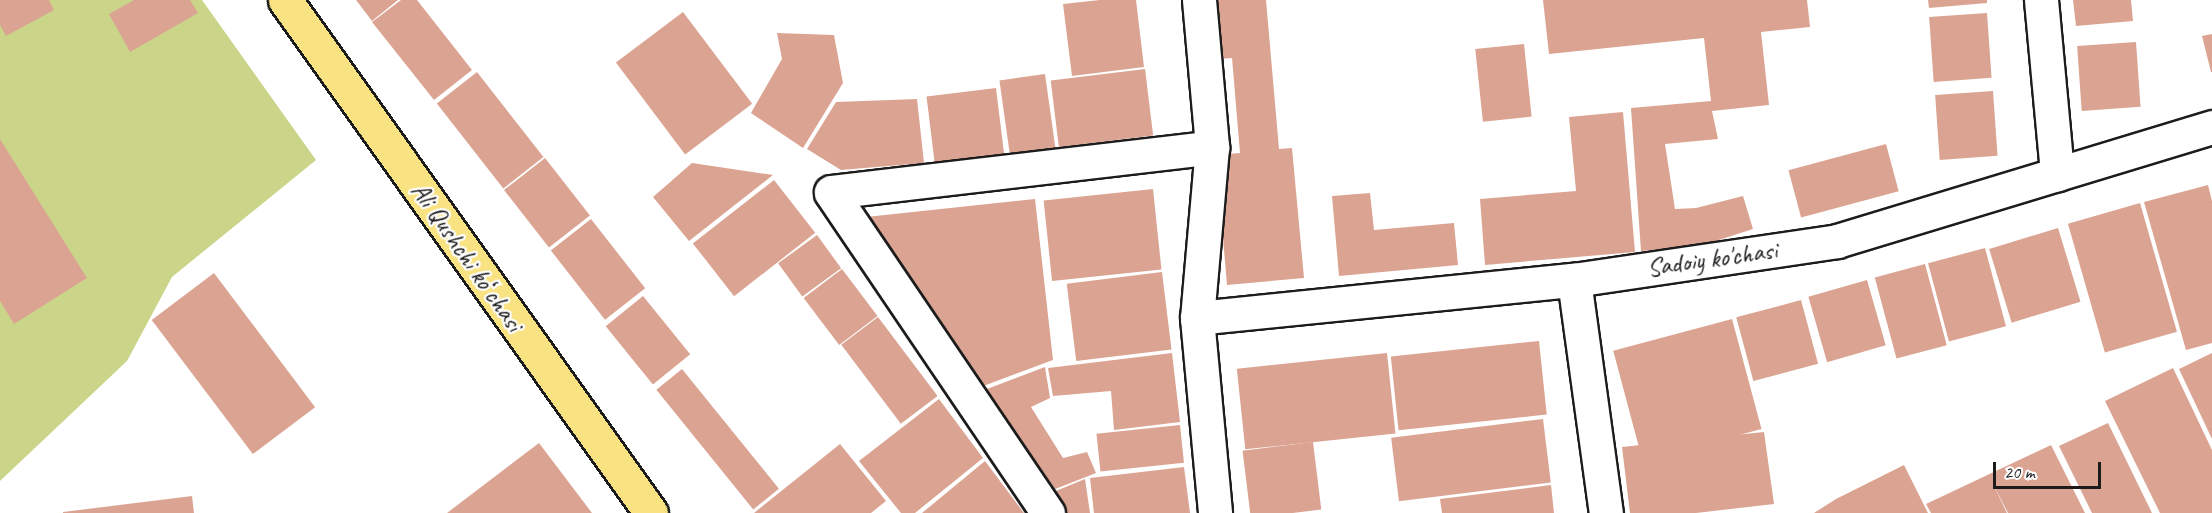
<!DOCTYPE html>
<meta charset="utf-8">
<style>
body{margin:0}
#map{position:relative;width:2212px;height:513px;overflow:hidden;background:#fff;font-family:Caveat,sans-serif}
div>[style]{position:absolute}
[style*='--x']{left:calc(var(--x)*1px);top:calc(var(--y)*1px);width:calc(var(--w)*1px);rotate:calc(var(--a)*1deg)}
.green>*{inset:0;background:#cbd589}
.building>*{inset:0;background:#dba492;transform-origin:0 0}
.roads{filter:drop-shadow(2px 0 #1c1c1c) drop-shadow(-2px 0 #1c1c1c) drop-shadow(0 2px #1c1c1c) drop-shadow(0 -2px #1c1c1c)}
.minor>*{height:33px;margin:-16.5px;padding:0 16.5px;transform-origin:16.5px;border-radius:16.5px;background:#fff}
.major>*{height:33px;margin:-16.5px;padding:0 16.5px;transform-origin:16.5px;border-radius:16.5px;background:#f8e281}
span{translate:-50% -50%;white-space:nowrap;text-align:center;line-height:1.15;-webkit-text-stroke:4.5px #fff;paint-order:stroke}
.street-label{font-size:26px;color:#1c1c1c}
.scale{position:absolute;left:1993px;top:462px;width:108px;height:27px;box-sizing:border-box;border:3px solid #1c1c1c;border-top:0;padding-left:8px;font-size:18px;line-height:21px;white-space:nowrap;color:#1c1c1c;-webkit-text-stroke:4px #fff;paint-order:stroke}
</style>
<div id="map">
<div class="green">
<div style="clip-path:polygon(0 0,202px 0,316px 160px,172px 277px,127px 361px,0 481px)"></div>
</div>
<div class="building">
<div style="clip-path:polygon(0 0,49px 0,54px 10px,6px 36px,0 25px)"></div>
<div style="clip-path:polygon(134px 0,190px 0,198px 13px,130px 52px,109px 14px)"></div>
<div style="clip-path:polygon(356px 0,398px 0,372px 21px)"></div>
<div style="clip-path:polygon(401px 0,417px 0,472px 70px,434px 100px,372px 22px)"></div>
<div style="clip-path:polygon(1100px 0,1136px 0,1144px 67px,1072px 76px,1063px 4px)"></div>
<div style="clip-path:polygon(1213px 0,1266px 0,1279px 149px,1292px 148px,1304px 278px,1227px 285px,1216px 155px,1240px 153px,1232px 58px,1218px 59px)"></div>
<div style="clip-path:polygon(1543px 0,1807px 0,1810px 27px,1761px 32px,1769px 105px,1712px 111px,1718px 139px,1665px 144px,1675px 209px,1696px 208px,1743px 196px,1753px 229px,1703px 245px,1641px 251px,1631px 108px,1711px 101px,1704px 38px,1549px 54px)"></div>
<div style="clip-path:polygon(1928px 0,1987px 0,1987px 3px,1929px 8px)"></div>
<div style="clip-path:polygon(2073px 0,2131px 0,2133px 21px,2076px 26px)"></div>
<div style="left:683px;top:12px;width:115px;height:84px;rotate:53deg"></div>
<div style="left:1987px;top:13px;width:65px;height:58px;rotate:86deg"></div>
<div style="clip-path:polygon(777px 33px,834px 35px,843px 83px,803px 148px,751px 113px,782px 59px)"></div>
<div style="clip-path:polygon(2212px 34px,2212px 72px,2211px 72px,2202px 36px)"></div>
<div style="left:2136px;top:42px;width:65px;height:59px;rotate:86deg"></div>
<div style="left:1524px;top:44px;width:73px;height:49px;rotate:84deg"></div>
<div style="left:1145px;top:69px;width:67px;height:95px;rotate:83deg"></div>
<div style="left:477px;top:72px;width:108px;height:51px;rotate:52deg"></div>
<div style="left:1045px;top:74px;width:76px;height:46px;rotate:82deg"></div>
<div style="left:996px;top:88px;width:67px;height:70px;rotate:83deg"></div>
<div style="left:1993px;top:91px;width:65px;height:58px;rotate:86deg"></div>
<div style="clip-path:polygon(917px 99px,924px 163px,841px 170px,807px 149px,836px 102px)"></div>
<div style="clip-path:polygon(1623px 112px,1635px 252px,1485px 265px,1480px 199px,1576px 191px,1569px 117px)"></div>
<div style="clip-path:polygon(0 139px,87px 278px,14px 324px,0 301px)"></div>
<div style="left:1886px;top:144px;width:49px;height:101px;rotate:75deg"></div>
<div style="left:545px;top:158px;width:73px;height:52px;rotate:52deg"></div>
<div style="clip-path:polygon(692px 163px,773px 175px,689px 241px,653px 197px)"></div>
<div style="left:774px;top:180px;width:67px;height:103px;rotate:52deg"></div>
<div style="clip-path:polygon(2208px 185px,2212px 201px,2212px 343px,2186px 350px,2144px 202px)"></div>
<div style="left:1153px;top:189px;width:81px;height:110px;rotate:84deg"></div>
<div style="clip-path:polygon(1370px 193px,1374px 230px,1454px 223px,1458px 265px,1339px 276px,1332px 196px)"></div>
<div style="clip-path:polygon(1035px 199px,1053px 360px,978px 388px,866px 217px)"></div>
<div style="left:2140px;top:203px;width:134px;height:75px;rotate:74deg"></div>
<div style="left:591px;top:219px;width:88px;height:51px;rotate:52deg"></div>
<div style="left:2058px;top:228px;width:77px;height:72px;rotate:73deg"></div>
<div style="left:817px;top:235px;width:41px;height:48px;rotate:54deg"></div>
<div style="left:1985px;top:248px;width:81px;height:59px;rotate:75deg"></div>
<div style="left:1925px;top:264px;width:84px;height:52px;rotate:75deg"></div>
<div style="left:842px;top:269px;width:59px;height:48px;rotate:53deg"></div>
<div style="left:1162px;top:272px;width:78px;height:96px;rotate:83deg"></div>
<div style="left:214px;top:273px;width:168px;height:78px;rotate:53deg"></div>
<div style="left:1867px;top:280px;width:68px;height:61px;rotate:74deg"></div>
<div style="left:643px;top:296px;width:75px;height:48px;rotate:51deg"></div>
<div style="left:1801px;top:300px;width:66px;height:67px;rotate:75deg"></div>
<div style="left:878px;top:317px;width:99px;height:46px;rotate:53deg"></div>
<div style="left:1732px;top:319px;width:114px;height:123px;rotate:75deg"></div>
<div style="left:1539px;top:341px;width:74px;height:149px;rotate:84deg"></div>
<div style="clip-path:polygon(1172px 353px,1180px 422px,1114px 430px,1111px 391px,1053px 396px,1048px 368px)"></div>
<div style="left:1387px;top:353px;width:81px;height:151px;rotate:84deg"></div>
<div style="clip-path:polygon(2212px 353px,2212px 439px,2179px 369px)"></div>
<div style="clip-path:polygon(1045px 367px,1050px 398px,1031px 407px,1063px 458px,1087px 452px,1096px 473px,1045px 493px,979px 392px)"></div>
<div style="clip-path:polygon(2173px 368px,2212px 450px,2212px 513px,2160px 513px,2105px 401px)"></div>
<div style="left:682px;top:369px;width:154px;height:33px;rotate:51deg"></div>
<div style="clip-path:polygon(939px 399px,983px 458px,915px 513px,901px 513px,859px 461px)"></div>
<div style="left:1543px;top:419px;width:64px;height:153px;rotate:83deg"></div>
<div style="clip-path:polygon(2108px 423px,2152px 513px,2092px 513px,2059px 446px)"></div>
<div style="left:1180px;top:425px;width:38px;height:84px;rotate:84deg"></div>
<div style="clip-path:polygon(1764px 432px,1774px 504px,1696px 513px,1630px 513px,1622px 447px)"></div>
<div style="left:1313px;top:442px;width:68px;height:71px;rotate:83deg"></div>
<div style="clip-path:polygon(539px 443px,592px 513px,447px 513px)"></div>
<div style="clip-path:polygon(840px 444px,886px 501px,871px 513px,754px 513px)"></div>
<div style="clip-path:polygon(2051px 445px,2085px 513px,2008px 513px,1993px 484px,2007px 513px,1931px 513px,1926px 504px)"></div>
<div style="clip-path:polygon(985px 461px,1024px 513px,922px 513px)"></div>
<div style="clip-path:polygon(1904px 465px,1928px 513px,1814px 513px,1836px 499px)"></div>
<div style="clip-path:polygon(1184px 467px,1190px 513px,1094px 513px,1090px 478px)"></div>
<div style="clip-path:polygon(1085px 479px,1090px 513px,1059px 513px,1046px 495px)"></div>
<div style="clip-path:polygon(1551px 485px,1554px 513px,1442px 513px,1440px 499px)"></div>
<div style="clip-path:polygon(192px 496px,194px 513px,63px 513px,63px 512px)"></div>
</div>
<div class="roads">
<div class="minor">
<div style="--x:1199;--y:0;--w:148;--a:84.9"></div>
<div style="--x:1212;--y:147;--w:172;--a:95"></div>
<div style="--x:1197;--y:318;--w:196;--a:84.7"></div>
<div style="--x:2041;--y:0;--w:175;--a:84.7"></div>
<div style="--x:1574;--y:280;--w:235;--a:82.2"></div>
<div style="--x:1197;--y:318;--w:379;--a:-5.8"></div>
<div style="--x:1574;--y:280;--w:266;--a:-8.4"></div>
<div style="--x:1837;--y:241;--w:392;--a:-16.9"></div>
<div style="--x:1048;--y:513;--w:387;--a:-124.1"></div>
<div style="--x:831;--y:192;--w:384;--a:-6.7"></div>
</div>
<div class="major">
<div style="--x:285;--y:0;--w:630;--a:54.49"></div>
</div>
</div>
<div class="street-label">
<span style="left:467px;top:257px;rotate:55deg">Ali Qushchi koʻchasi</span>
<span style="left:1712px;top:259px;rotate:-8deg">Sadoiy ko'chasi</span>
</div>
<div class="scale">20 m</div>
</div>
